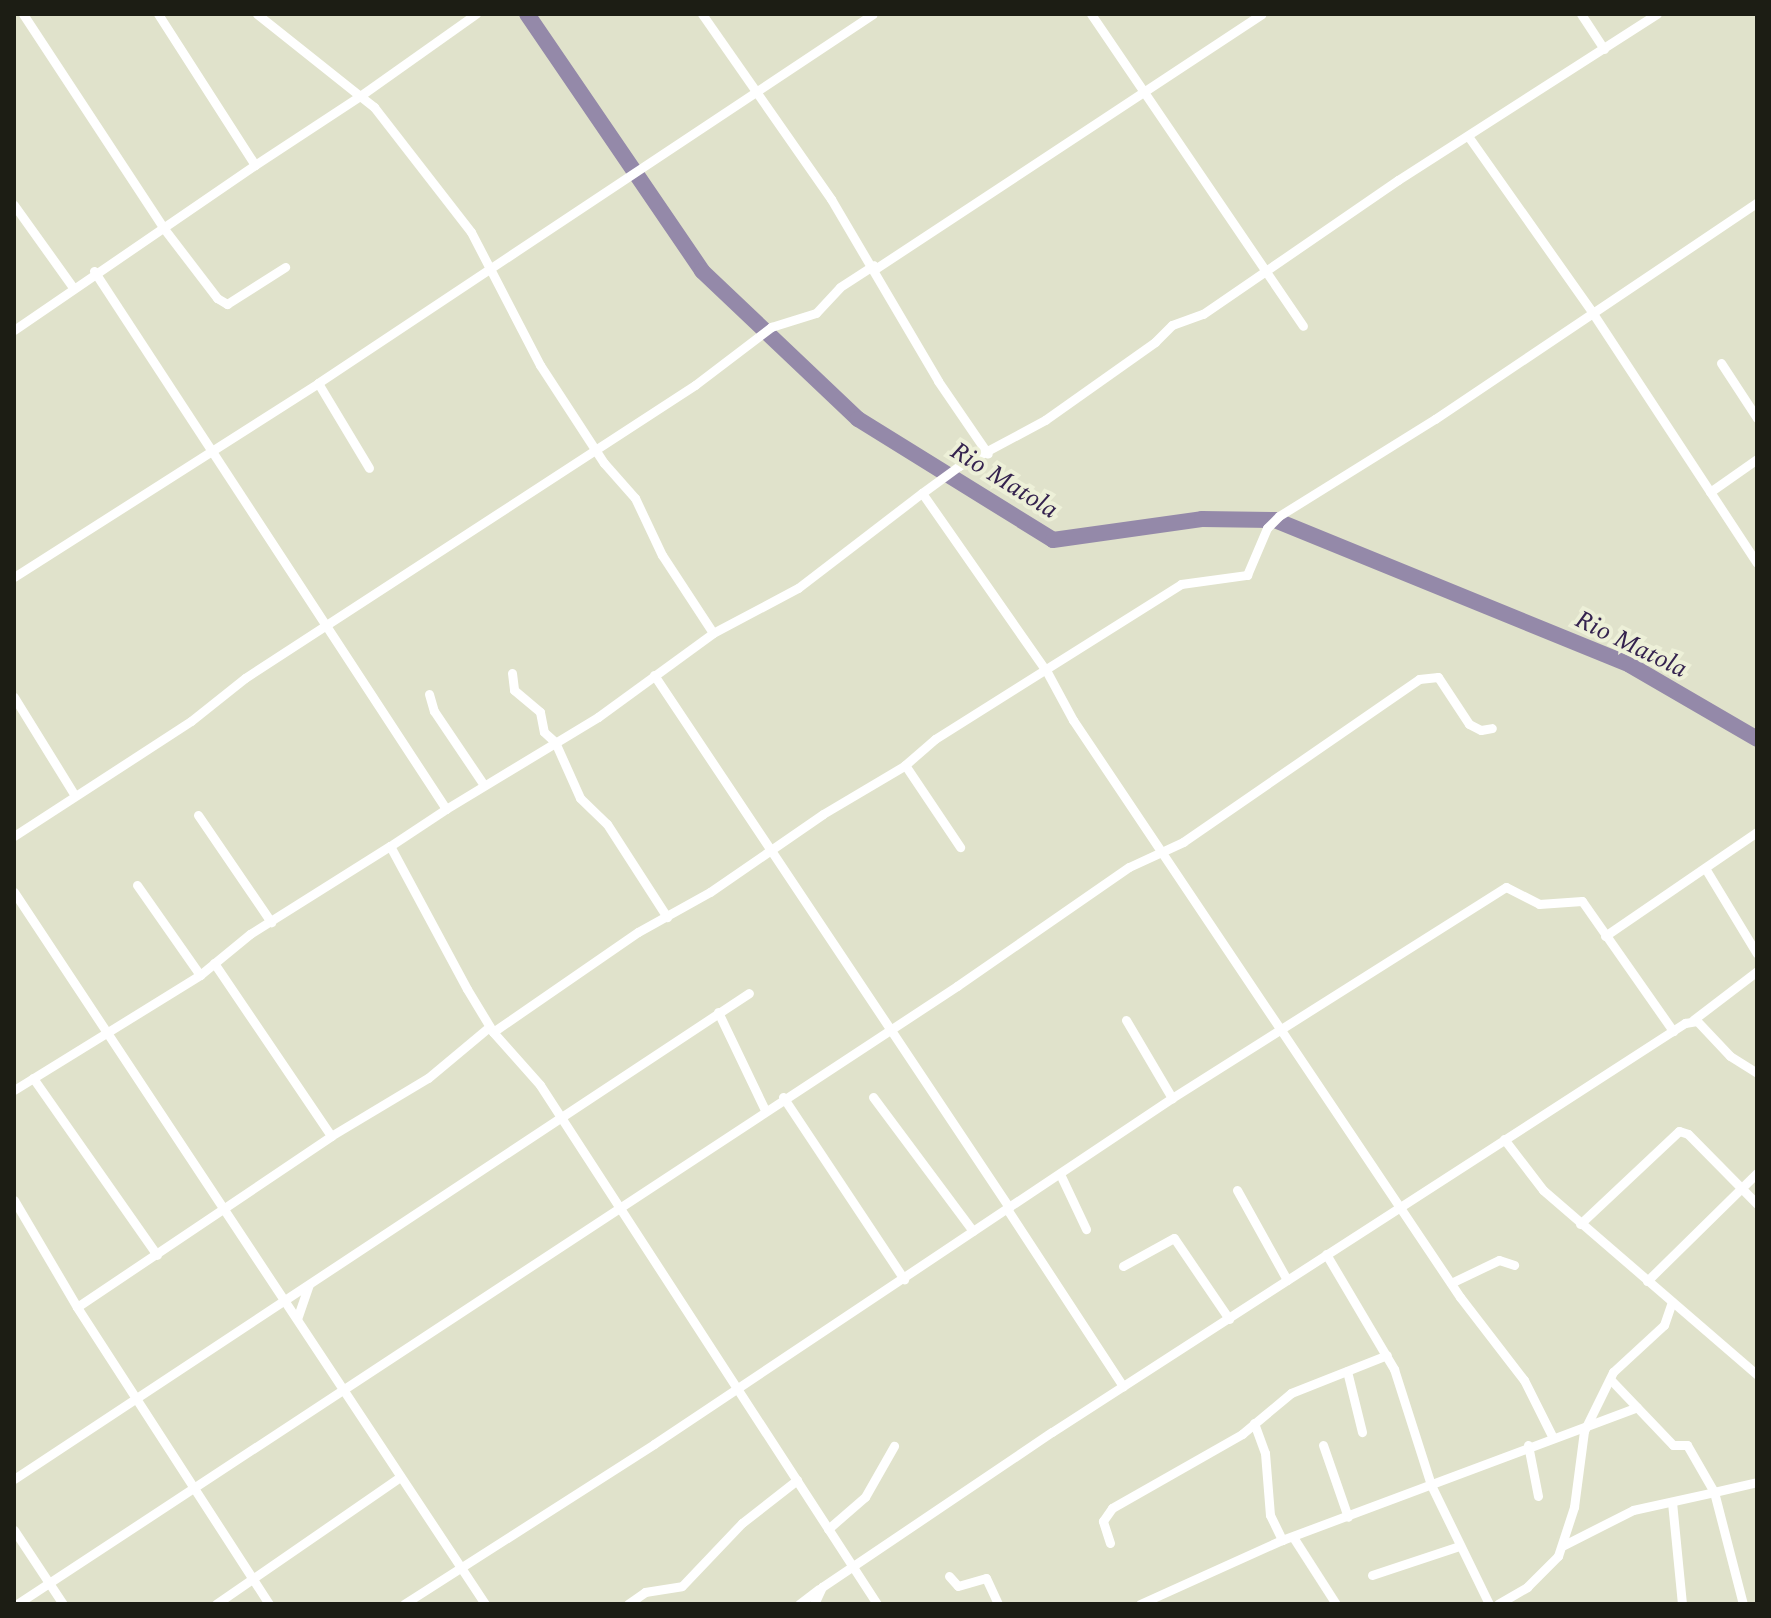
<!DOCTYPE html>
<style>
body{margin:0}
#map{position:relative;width:1771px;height:1618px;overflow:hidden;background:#e0e2cb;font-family:Spectral,serif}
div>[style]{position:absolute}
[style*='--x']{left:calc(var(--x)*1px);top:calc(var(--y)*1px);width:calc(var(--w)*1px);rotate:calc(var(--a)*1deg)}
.river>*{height:16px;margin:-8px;padding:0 8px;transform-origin:8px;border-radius:8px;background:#9489a9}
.minor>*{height:9px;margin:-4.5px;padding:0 4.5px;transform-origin:4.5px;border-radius:4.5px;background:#fff}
span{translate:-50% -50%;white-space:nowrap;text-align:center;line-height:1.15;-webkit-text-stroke:8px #edf0d8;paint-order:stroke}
.water-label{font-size:26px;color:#34224e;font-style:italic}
.frame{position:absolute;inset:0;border:16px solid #1c1d14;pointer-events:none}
</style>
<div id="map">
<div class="river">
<div style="--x:527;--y:14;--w:311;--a:55.7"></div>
<div style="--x:702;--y:271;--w:215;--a:43.5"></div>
<div style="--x:858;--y:419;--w:229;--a:31.8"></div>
<div style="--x:1053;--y:540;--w:150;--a:-8"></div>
<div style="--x:1202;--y:519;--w:73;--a:0.8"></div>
<div style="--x:1275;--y:520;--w:383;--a:22.2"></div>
<div style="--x:1630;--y:665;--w:147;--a:30.2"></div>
</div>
<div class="minor">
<div style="--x:23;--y:14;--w:254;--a:56.7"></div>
<div style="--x:162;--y:226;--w:91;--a:52.6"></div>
<div style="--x:217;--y:298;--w:12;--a:31"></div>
<div style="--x:227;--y:304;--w:69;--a:-32.5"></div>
<div style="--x:257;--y:14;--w:132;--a:38.5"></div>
<div style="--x:360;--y:96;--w:142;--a:-35.3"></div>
<div style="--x:702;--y:14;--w:226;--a:55.1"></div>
<div style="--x:831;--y:199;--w:211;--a:59.5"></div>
<div style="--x:938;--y:381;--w:88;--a:55.6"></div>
<div style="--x:1091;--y:14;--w:377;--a:55.8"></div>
<div style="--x:1581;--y:14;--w:42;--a:56.7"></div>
<div style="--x:1468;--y:136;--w:215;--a:54.8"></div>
<div style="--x:1592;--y:312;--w:300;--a:56.7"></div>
<div style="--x:255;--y:165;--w:126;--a:-33.3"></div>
<div style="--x:360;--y:96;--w:18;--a:38"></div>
<div style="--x:374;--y:107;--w:158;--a:52.2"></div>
<div style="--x:471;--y:232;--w:150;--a:62.6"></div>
<div style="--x:540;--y:365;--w:117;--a:56.9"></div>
<div style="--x:604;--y:463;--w:47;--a:48.5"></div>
<div style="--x:635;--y:498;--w:63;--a:64.7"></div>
<div style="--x:662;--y:555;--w:93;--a:56.8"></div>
<div style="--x:14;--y:205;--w:100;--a:54.4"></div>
<div style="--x:875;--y:269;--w:463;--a:-33.4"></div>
<div style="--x:94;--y:271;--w:643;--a:56.8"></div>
<div style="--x:446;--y:809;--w:178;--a:-31.2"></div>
<div style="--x:598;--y:717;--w:142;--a:-36.1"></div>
<div style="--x:713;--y:633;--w:96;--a:-27.9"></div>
<div style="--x:798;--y:588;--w:156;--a:-37.5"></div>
<div style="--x:922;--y:493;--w:218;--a:55.1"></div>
<div style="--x:1047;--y:672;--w:55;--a:61.6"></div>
<div style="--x:1073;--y:720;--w:695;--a:56.15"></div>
<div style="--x:1460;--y:1297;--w:105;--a:52.4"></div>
<div style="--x:1524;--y:1380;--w:65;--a:63.4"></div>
<div style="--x:14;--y:330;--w:292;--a:-34.4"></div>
<div style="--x:255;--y:165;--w:179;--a:-122.7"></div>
<div style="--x:1721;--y:363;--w:66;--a:56.8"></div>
<div style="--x:318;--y:383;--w:99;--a:59"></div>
<div style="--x:1710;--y:492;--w:57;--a:-35.1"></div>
<div style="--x:922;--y:493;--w:46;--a:-36.1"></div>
<div style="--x:959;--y:466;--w:98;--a:-28.1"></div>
<div style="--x:1045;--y:420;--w:135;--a:-35.3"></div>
<div style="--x:1155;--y:342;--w:24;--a:-45"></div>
<div style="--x:1172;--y:325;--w:33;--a:-20"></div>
<div style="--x:1203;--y:314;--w:237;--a:-34.5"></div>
<div style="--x:1398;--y:180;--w:308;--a:-32.7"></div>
<div style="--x:14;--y:577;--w:361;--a:-32.5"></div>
<div style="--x:318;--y:383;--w:666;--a:-33.62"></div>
<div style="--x:512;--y:673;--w:17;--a:83"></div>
<div style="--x:514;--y:690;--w:34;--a:40"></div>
<div style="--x:540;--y:712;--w:20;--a:79"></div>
<div style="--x:544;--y:732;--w:15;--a:42"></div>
<div style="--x:555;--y:742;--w:61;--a:65.9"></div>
<div style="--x:580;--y:798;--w:37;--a:44"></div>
<div style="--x:607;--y:824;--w:111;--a:57.2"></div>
<div style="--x:654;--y:675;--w:640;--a:56.29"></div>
<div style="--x:429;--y:694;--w:18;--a:74"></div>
<div style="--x:434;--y:711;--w:89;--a:56"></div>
<div style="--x:14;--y:697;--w:114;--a:58.3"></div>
<div style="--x:905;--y:765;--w:99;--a:56.1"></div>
<div style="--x:446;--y:809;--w:67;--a:146.5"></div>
<div style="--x:390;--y:846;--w:162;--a:61.7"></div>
<div style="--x:467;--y:989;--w:50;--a:58.8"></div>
<div style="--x:493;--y:1032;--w:71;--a:48.4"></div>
<div style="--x:540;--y:1085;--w:619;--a:57"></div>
<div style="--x:198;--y:815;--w:130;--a:55.7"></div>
<div style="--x:14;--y:836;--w:211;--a:-33"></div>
<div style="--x:191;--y:721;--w:69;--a:-38.5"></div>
<div style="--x:245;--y:678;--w:537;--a:-33.07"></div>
<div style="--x:695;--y:385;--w:96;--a:-37.3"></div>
<div style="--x:771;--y:327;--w:47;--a:-17.3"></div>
<div style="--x:816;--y:313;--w:35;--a:-47"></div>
<div style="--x:840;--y:287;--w:40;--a:-32.9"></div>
<div style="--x:1705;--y:868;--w:100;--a:58.8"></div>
<div style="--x:137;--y:885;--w:110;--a:55"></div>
<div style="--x:14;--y:892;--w:854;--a:56.51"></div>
<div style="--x:1605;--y:936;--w:184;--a:-34.4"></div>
<div style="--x:214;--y:963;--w:209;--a:55.9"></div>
<div style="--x:718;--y:1012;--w:109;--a:64.4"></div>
<div style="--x:1126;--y:1020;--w:91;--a:59.5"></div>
<div style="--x:1693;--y:1020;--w:81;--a:-37.4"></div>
<div style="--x:493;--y:1032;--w:176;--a:-34.6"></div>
<div style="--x:638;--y:932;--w:82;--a:-29.1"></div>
<div style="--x:710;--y:892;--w:137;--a:-34.6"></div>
<div style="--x:823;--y:814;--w:94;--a:-30.7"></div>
<div style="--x:904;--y:766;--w:41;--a:-41.1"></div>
<div style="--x:935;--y:739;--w:291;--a:-32.2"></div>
<div style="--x:1181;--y:584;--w:67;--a:-7.8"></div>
<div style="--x:1247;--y:575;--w:51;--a:-66.9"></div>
<div style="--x:1267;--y:528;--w:17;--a:-45"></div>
<div style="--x:1279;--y:516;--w:184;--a:-31.9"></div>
<div style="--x:1435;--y:419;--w:388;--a:-33.9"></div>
<div style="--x:33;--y:1078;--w:216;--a:55"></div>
<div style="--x:14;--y:1090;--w:219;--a:-31.7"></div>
<div style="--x:200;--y:975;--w:65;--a:-39.4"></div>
<div style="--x:250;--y:934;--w:165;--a:-32.2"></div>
<div style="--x:783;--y:1097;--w:219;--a:56.4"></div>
<div style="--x:873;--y:1097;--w:167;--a:53.3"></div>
<div style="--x:1504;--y:1139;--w:64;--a:52.6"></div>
<div style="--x:1543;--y:1190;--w:283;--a:40.8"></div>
<div style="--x:1060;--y:1174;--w:61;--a:64.7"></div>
<div style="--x:1237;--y:1190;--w:103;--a:60.9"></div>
<div style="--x:14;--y:1200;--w:124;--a:59.5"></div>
<div style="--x:1007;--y:1209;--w:212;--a:56.8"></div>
<div style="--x:1580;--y:1224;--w:136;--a:-43.2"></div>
<div style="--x:1679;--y:1131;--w:9;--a:18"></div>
<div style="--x:1688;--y:1134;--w:98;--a:45.4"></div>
<div style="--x:1326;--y:1254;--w:134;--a:59.4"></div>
<div style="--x:1394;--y:1369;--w:122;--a:72.3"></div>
<div style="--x:1431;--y:1485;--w:132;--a:64"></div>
<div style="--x:1123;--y:1266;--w:58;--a:-28.8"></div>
<div style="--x:1174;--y:1238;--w:98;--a:55.8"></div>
<div style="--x:1647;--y:1281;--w:154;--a:-44.5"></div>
<div style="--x:1451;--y:1283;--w:53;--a:-25.6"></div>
<div style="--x:1499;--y:1260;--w:16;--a:18"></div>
<div style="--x:297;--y:1319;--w:36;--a:-71"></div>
<div style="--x:1347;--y:1371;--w:63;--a:76.2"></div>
<div style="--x:1610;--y:1379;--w:91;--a:46.3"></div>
<div style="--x:1673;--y:1445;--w:14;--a:0"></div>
<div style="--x:1687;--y:1445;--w:54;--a:60.1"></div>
<div style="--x:1714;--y:1492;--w:44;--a:-13.1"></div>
<div style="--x:1254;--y:1423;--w:32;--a:70"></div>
<div style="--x:1265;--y:1453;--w:62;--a:85.4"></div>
<div style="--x:1270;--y:1515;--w:28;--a:64"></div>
<div style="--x:1323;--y:1445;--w:76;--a:70.9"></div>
<div style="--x:1528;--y:1445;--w:52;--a:78.9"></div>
<div style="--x:14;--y:1479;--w:881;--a:-33.47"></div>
<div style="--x:1672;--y:1502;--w:102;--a:84.4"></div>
<div style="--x:828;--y:1529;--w:49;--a:-40.9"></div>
<div style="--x:865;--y:1497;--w:59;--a:-60.4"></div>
<div style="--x:14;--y:1530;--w:89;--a:56.5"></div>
<div style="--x:1293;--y:1537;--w:80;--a:57.3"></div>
<div style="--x:1110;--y:1543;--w:23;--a:-108"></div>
<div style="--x:1103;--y:1521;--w:16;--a:-55"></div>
<div style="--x:1112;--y:1508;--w:150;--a:-29.6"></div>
<div style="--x:1242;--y:1434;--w:64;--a:-39.9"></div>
<div style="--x:1291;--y:1393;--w:103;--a:-21.6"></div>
<div style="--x:1564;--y:1545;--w:77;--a:-26.9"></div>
<div style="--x:1633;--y:1510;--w:83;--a:-12.5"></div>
<div style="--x:1714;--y:1492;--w:116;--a:75.5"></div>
<div style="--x:1372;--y:1575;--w:92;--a:-18.4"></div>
<div style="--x:949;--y:1576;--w:13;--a:48"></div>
<div style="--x:958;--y:1586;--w:29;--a:-16"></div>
<div style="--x:986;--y:1578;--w:29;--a:65"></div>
<div style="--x:17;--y:1604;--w:1125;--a:-33.32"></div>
<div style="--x:957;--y:986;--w:209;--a:-34.7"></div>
<div style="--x:1129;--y:867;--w:60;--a:-24.8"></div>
<div style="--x:1183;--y:842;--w:287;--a:-34.6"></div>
<div style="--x:1419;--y:679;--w:19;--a:-6"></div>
<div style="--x:1438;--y:677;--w:56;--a:56.6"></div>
<div style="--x:1469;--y:724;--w:13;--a:27"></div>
<div style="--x:1481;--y:730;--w:11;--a:-10"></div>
<div style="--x:216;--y:1604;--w:224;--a:-34.6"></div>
<div style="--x:269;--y:1604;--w:354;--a:-122.9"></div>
<div style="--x:77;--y:1307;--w:306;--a:-33.9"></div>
<div style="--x:331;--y:1136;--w:113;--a:-30.9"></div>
<div style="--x:428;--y:1078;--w:80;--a:-39.9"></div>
<div style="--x:404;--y:1604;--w:297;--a:-32.6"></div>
<div style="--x:654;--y:1444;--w:623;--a:-33.74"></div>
<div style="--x:1172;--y:1098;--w:395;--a:-32.3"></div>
<div style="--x:1506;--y:887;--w:37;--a:27"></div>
<div style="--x:1539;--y:904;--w:43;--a:-4"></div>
<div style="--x:1582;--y:901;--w:159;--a:55"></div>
<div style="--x:628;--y:1604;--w:21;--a:-35"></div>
<div style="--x:645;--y:1592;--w:37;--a:-9"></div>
<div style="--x:682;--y:1586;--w:87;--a:-46.4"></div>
<div style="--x:742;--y:1523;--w:70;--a:-38"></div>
<div style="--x:799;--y:1604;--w:25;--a:-37"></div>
<div style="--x:814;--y:1604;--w:19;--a:-65"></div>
<div style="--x:822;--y:1587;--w:277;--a:-34"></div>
<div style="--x:1052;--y:1432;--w:754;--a:-32.87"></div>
<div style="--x:1685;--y:1023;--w:12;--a:-9"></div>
<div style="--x:1697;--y:1021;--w:48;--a:46.7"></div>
<div style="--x:1730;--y:1056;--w:32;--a:32"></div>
<div style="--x:1140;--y:1604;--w:156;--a:-24.3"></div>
<div style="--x:1282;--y:1540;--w:379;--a:-20.5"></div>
<div style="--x:1498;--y:1604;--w:34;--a:-30"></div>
<div style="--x:1527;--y:1587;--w:44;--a:-45"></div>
<div style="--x:1558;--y:1556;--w:52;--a:-71.9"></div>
<div style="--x:1574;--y:1507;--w:77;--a:-82.5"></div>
<div style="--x:1584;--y:1431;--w:66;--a:-63.8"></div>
<div style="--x:1613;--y:1372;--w:69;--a:-42.7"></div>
<div style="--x:1664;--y:1325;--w:24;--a:-71"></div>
</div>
<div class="water-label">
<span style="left:1004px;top:481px;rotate:32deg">Rio Matola</span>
<span style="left:1631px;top:645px;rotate:26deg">Rio Matola</span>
</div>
<div class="frame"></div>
</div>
